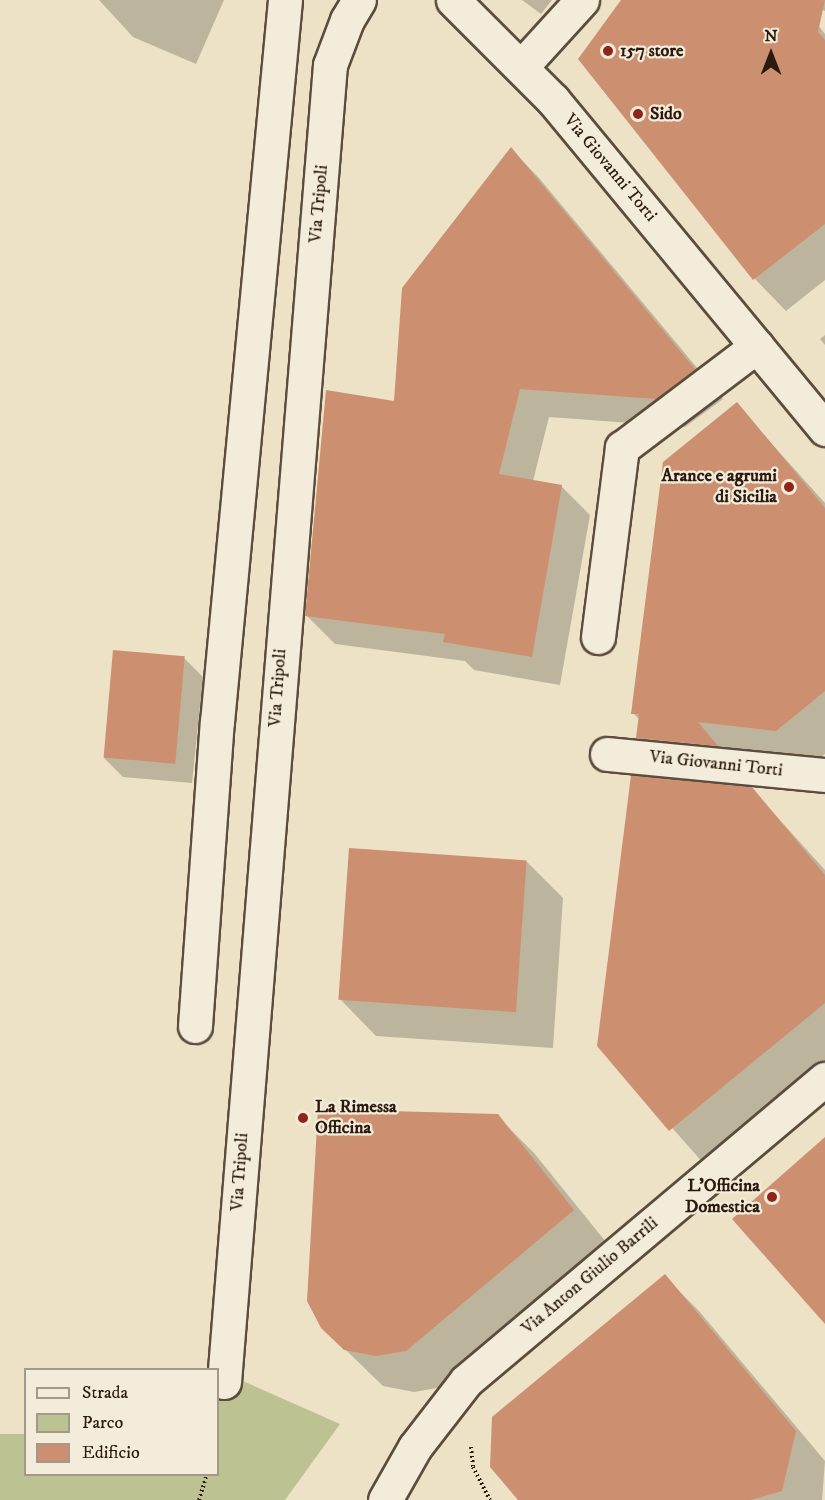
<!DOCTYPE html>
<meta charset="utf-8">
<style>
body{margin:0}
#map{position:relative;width:825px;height:1500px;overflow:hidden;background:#ede2c6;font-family:"IM FELL DW Pica",serif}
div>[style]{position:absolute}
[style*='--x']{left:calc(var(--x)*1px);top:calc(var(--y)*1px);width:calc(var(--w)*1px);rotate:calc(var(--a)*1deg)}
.green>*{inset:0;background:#bdc292}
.shadow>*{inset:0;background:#0003}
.building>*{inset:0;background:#cc8f70;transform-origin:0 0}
.path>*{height:4px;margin-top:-2px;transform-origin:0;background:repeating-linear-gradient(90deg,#2c1a0f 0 1.5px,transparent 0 4.5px)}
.roads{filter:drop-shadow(2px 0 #5c4c3d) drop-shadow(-2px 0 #5c4c3d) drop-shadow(0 2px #5c4c3d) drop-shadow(0 -2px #5c4c3d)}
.minor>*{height:33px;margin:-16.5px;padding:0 16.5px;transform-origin:16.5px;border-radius:16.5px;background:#f3ecda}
.dots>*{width:16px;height:16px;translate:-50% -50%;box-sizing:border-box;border:3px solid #f3ecda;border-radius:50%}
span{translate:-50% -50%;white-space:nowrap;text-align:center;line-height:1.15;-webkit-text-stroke:4.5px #f3ecda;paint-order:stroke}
.poi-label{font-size:18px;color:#2c1a0f;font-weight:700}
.left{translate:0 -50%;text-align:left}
.right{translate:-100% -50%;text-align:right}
.street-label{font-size:18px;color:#2c1a0f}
.legend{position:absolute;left:24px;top:1368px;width:195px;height:108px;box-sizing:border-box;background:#f3ecda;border:2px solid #a39889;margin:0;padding:8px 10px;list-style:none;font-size:18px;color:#2c1a0f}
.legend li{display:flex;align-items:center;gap:12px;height:30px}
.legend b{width:30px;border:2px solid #a39889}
.north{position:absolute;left:741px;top:24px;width:60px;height:60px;-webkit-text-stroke:4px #f3ecda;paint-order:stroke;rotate:0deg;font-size:16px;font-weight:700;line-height:24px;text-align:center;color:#2c1a0f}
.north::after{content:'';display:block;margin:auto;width:21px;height:27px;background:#2c1a0f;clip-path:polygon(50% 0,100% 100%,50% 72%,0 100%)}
</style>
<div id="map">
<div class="green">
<div style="clip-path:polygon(218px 1370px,340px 1424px,285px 1500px,0 1500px,0 1434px,25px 1434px,26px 1474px,218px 1474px)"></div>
</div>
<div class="shadow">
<div style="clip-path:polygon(99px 0,224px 0,196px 64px,133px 37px)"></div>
<div style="clip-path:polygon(522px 0,552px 0,541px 14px)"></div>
<div style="clip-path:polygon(622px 0,825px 0,825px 11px,799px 1px,825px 34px,825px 280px,786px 311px,755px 279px,580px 59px)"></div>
<div style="clip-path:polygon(511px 149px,539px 178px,723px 399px,685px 427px,549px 417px,533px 481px,561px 486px,590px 515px,560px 685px,474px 670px,465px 661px,335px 644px,306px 615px,396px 403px)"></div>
<div style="clip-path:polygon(825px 335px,825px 345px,820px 339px)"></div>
<div style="clip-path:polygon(736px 404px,825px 503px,825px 754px,811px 765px,672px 772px,637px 737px,640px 720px,633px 713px)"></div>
<div style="clip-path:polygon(184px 658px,203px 677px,192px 783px,123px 777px,104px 758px)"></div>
<div style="clip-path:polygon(751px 788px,825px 870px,825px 1066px,705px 1165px,599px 1045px)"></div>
<div style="clip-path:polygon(526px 861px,563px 898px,553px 1048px,376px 1036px,340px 999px)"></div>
<div style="clip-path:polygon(497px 1116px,534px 1153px,610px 1247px,443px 1387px,414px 1392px,383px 1386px,322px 1327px)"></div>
<div style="clip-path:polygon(664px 1276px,699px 1311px,825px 1461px,822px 1500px,520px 1500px)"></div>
</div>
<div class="building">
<div style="clip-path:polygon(621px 0,825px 0,818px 32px,825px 40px,825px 224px,753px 280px,578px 59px)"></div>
<div style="clip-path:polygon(511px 147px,695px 369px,656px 399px,520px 389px,499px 474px,562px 485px,532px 657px,443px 642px,445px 634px,305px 616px,326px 390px,394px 401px,402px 288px)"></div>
<div style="clip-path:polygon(737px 402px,825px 508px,825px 691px,776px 731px,698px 722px,718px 746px,636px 738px,639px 714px,631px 714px,663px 462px)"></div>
<div style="left:113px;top:650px;width:72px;height:108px;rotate:5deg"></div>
<div style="clip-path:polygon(631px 775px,752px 787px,825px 875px,825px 1003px,669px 1131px,597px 1046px)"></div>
<div style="left:349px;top:848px;width:178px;height:152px;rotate:4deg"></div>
<div style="clip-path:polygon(318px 1109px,498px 1114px,574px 1210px,406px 1351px,376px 1356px,344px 1350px,321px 1328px,307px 1301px)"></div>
<div style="clip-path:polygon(825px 1137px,825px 1324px,732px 1219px)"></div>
<div style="clip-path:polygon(665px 1274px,796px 1431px,782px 1491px,751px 1500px,518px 1500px,490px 1467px,492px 1417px)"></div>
</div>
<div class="path">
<div style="--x:471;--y:1447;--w:20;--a:84"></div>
<div style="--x:473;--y:1467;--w:37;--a:63"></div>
<div style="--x:199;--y:1500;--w:27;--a:-73"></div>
</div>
<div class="roads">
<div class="minor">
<div style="--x:453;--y:0;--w:141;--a:45"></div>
<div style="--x:553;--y:100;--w:427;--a:50.4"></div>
<div style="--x:522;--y:66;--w:89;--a:-47.7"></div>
<div style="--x:598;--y:637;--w:191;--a:-82.8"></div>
<div style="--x:622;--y:448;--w:169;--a:-37.1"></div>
<div style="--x:607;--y:754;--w:219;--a:5.5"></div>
<div style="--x:195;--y:1026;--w:305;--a:-85.9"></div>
<div style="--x:217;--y:722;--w:725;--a:-84.62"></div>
<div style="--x:224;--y:1382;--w:1321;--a:-85.4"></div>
<div style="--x:330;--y:65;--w:48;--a:-69.3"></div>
<div style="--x:347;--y:20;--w:23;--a:-59"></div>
<div style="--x:385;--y:1500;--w:61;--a:-60.5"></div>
<div style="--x:415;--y:1447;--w:83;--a:-52.3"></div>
<div style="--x:466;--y:1381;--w:469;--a:-40.1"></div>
</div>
</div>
<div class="dots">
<div style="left:608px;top:51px;background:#8f2418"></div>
<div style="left:638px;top:114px;background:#8f2418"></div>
<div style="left:789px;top:487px;background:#8f2418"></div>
<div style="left:303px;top:1118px;background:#8f2418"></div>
<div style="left:772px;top:1197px;background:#8f2418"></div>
</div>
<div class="poi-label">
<span class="left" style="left:620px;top:51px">157 store</span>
<span class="left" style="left:650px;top:114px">Sido</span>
<span class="right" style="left:777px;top:487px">Arance e agrumi<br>di Sicilia</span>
<span class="left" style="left:315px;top:1118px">La Rimessa<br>Officina</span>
<span class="right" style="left:760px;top:1197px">L’Officina<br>Domestica</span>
</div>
<div class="street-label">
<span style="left:610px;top:168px;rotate:50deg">Via Giovanni Torti</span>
<span style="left:319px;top:204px;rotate:-85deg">Via Tripoli</span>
<span style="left:278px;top:688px;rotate:-86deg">Via Tripoli</span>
<span style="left:716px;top:764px;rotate:6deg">Via Giovanni Torti</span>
<span style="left:240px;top:1172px;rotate:-86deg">Via Tripoli</span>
<span style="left:590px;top:1276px;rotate:-40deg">Via Anton Giulio Barrili</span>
</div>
<ul class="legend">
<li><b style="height:8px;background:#f3ecda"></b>Strada</li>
<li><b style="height:16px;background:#bdc292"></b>Parco</li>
<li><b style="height:16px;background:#cc8f70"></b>Edificio</li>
</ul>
<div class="north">N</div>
</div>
